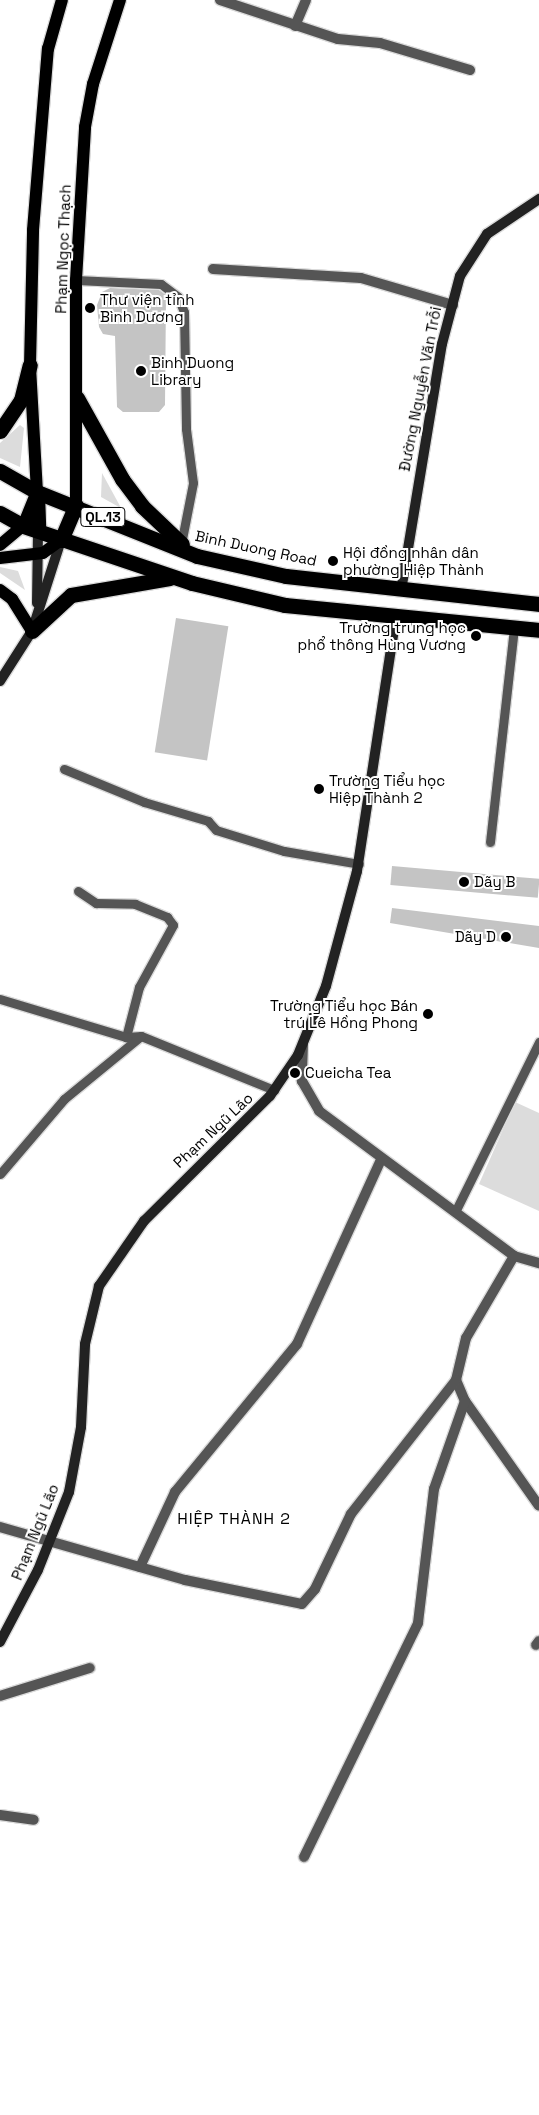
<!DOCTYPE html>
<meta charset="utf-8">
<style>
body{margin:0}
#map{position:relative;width:539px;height:2115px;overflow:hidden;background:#fff;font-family:"Space Grotesk",sans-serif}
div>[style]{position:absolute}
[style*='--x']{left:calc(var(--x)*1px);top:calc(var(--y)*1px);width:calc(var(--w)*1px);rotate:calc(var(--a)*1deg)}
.green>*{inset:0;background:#dcdcdc}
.building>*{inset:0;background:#c4c4c4;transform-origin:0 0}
.roads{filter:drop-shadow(1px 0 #dbdbdb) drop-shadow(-1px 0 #dbdbdb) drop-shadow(0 1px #dbdbdb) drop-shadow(0 -1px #dbdbdb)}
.lane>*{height:9px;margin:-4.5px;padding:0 4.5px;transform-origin:4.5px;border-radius:4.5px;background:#555}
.street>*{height:10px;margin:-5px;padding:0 5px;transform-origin:5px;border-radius:5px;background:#555}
.secondary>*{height:10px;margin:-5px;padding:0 5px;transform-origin:5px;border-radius:5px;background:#222}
.primary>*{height:12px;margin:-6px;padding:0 6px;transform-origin:6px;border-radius:6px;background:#000}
.highway>*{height:15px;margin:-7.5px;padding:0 7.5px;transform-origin:7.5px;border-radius:7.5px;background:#000}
.dots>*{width:14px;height:14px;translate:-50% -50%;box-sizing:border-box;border:2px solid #fff;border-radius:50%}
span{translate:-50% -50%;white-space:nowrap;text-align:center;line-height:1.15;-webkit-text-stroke:4px #fff;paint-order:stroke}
.shield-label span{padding:1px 4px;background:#fff;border:1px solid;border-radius:4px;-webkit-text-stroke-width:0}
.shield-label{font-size:14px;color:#000;font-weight:700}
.street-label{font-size:15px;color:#000}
.poi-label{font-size:15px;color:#000}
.left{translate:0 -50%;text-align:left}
.right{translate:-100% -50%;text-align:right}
.neighbourhood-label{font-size:16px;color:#000;letter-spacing:1px}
</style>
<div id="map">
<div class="green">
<div style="clip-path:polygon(20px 425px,24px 428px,20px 467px,0 458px,0 443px)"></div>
<div style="clip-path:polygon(102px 473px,120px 506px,119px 507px,101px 497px)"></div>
<div style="clip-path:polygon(0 567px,18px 571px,25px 590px,0 573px)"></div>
<div style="clip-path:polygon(515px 1102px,539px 1113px,539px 1211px,479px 1184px)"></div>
</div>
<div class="building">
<div style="clip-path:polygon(110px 288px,159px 290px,166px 295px,165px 405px,159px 412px,123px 412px,117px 407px,115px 336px,103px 334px,99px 327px,97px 305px,102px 292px)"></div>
<div style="left:176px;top:618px;width:53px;height:136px;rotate:9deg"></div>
<div style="left:392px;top:866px;width:148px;height:19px;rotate:5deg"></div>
<div style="clip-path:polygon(392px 908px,539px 926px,539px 948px,390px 923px)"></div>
</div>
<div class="roads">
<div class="lane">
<div style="--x:76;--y:280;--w:85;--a:2.7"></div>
<div style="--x:161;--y:284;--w:21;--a:37"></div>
<div style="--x:178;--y:297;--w:16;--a:68"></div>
<div style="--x:184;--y:312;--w:117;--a:89"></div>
<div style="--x:186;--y:429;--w:54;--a:82.6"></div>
<div style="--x:193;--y:483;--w:62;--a:101.1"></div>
<div style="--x:64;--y:769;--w:87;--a:22.4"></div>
<div style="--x:144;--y:802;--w:67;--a:16.5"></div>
<div style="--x:208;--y:821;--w:12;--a:48"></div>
<div style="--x:216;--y:830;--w:71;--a:17.2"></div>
<div style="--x:284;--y:851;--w:76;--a:9.8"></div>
<div style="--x:490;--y:842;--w:215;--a:-83.6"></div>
<div style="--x:78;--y:891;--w:22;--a:34"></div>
<div style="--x:96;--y:903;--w:39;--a:1"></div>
<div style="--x:135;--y:904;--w:35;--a:22"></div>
<div style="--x:167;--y:917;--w:10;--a:53"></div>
<div style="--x:173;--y:925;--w:71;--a:118.7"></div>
<div style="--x:139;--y:987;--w:52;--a:104.6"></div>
<div style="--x:126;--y:1037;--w:15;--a:-4"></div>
<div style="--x:141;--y:1036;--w:144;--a:22.1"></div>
<div style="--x:0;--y:999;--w:132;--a:16.8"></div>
<div style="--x:0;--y:1174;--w:99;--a:-49.5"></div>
<div style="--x:64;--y:1099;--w:99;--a:-39.3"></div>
<div style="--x:455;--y:1212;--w:190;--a:-63.7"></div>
</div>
<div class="street">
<div style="--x:220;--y:0;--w:124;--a:18.3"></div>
<div style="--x:338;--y:39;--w:42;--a:5.4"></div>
<div style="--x:380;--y:43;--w:94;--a:16.7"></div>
<div style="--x:295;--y:26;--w:28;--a:-67"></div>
<div style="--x:213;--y:269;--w:148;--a:3.5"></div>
<div style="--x:361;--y:278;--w:96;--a:16.4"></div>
<div style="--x:303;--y:1044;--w:37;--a:92"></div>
<div style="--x:302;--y:1081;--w:34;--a:60"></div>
<div style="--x:319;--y:1111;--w:243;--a:36.6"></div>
<div style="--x:514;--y:1256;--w:95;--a:120.3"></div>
<div style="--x:466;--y:1338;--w:43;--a:103.4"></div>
<div style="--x:456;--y:1380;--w:23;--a:67"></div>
<div style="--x:465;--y:1401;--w:128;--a:54.8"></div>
<div style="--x:514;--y:1256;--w:26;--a:16"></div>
<div style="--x:0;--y:1527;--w:192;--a:16"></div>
<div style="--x:185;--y:1580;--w:119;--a:11.6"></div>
<div style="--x:302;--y:1604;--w:20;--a:-49"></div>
<div style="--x:315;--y:1589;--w:83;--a:-64.4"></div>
<div style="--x:351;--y:1514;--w:170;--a:-51.9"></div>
<div style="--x:140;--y:1567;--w:83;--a:-65"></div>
<div style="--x:175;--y:1492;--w:192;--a:-50.5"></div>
<div style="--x:297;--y:1344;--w:202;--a:-65.5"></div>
<div style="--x:536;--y:1645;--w:5;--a:-53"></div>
<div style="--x:0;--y:1696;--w:94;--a:-17.3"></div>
<div style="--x:0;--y:1815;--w:34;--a:8"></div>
<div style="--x:304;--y:1857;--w:260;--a:-64"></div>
<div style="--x:418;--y:1623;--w:135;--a:-83.2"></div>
<div style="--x:434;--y:1489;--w:93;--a:-70.6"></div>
</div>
<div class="secondary">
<div style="--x:401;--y:591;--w:250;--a:-80.6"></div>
<div style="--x:442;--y:344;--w:70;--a:-75.2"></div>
<div style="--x:460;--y:276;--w:50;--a:-57.3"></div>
<div style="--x:487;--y:234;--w:63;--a:-33.9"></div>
<div style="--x:37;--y:603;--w:73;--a:-89.2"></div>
<div style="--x:0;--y:681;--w:59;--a:-57.4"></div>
<div style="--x:32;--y:631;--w:96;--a:-72.3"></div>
<div style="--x:0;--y:1642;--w:81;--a:-62.2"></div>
<div style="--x:38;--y:1570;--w:84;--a:-68.3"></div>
<div style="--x:69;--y:1492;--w:66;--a:-79.5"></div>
<div style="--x:81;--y:1427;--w:83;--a:-87.2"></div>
<div style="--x:85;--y:1344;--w:60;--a:-76.4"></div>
<div style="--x:99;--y:1286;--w:79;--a:-55.3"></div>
<div style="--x:144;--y:1221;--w:177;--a:-44.8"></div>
<div style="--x:270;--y:1096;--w:50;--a:-55.7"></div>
<div style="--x:298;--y:1055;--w:74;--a:-67.9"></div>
<div style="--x:326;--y:986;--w:119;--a:-74.9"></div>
<div style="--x:357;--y:871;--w:258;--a:-81.3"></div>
</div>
<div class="primary">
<div style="--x:76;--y:505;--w:225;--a:-90"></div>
<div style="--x:76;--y:280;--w:153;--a:-86.6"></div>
<div style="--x:85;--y:127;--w:44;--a:-79.5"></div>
<div style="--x:93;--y:84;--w:88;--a:-72.2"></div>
<div style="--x:0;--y:545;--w:30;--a:-40"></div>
<div style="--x:23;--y:526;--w:37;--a:-68"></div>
<div style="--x:37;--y:492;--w:127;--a:-93.2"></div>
<div style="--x:30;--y:365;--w:135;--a:-88.7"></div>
<div style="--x:33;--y:230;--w:182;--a:-85.3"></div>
<div style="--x:48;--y:49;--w:51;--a:-74.1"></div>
<div style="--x:0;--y:558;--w:43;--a:-6.6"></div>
<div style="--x:43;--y:553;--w:22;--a:-36"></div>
<div style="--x:0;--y:590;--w:15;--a:37"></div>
<div style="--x:12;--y:599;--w:38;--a:58"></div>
</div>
<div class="highway">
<div style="--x:77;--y:398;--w:93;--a:60.9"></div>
<div style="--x:122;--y:479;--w:34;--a:53"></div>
<div style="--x:142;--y:506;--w:55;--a:43.5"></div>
<div style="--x:0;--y:431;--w:37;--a:-56"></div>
<div style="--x:21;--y:400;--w:36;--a:-76"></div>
<div style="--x:0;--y:471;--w:43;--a:29.6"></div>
<div style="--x:37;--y:492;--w:172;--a:21.8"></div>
<div style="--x:197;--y:556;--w:91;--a:12.7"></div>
<div style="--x:286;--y:576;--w:255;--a:6.3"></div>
<div style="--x:37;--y:492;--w:38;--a:88"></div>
<div style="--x:0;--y:513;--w:26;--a:29"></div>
<div style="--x:23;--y:526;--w:178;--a:18.6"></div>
<div style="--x:192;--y:583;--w:96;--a:13.3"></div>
<div style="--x:285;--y:605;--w:255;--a:5.6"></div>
<div style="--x:61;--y:540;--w:38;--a:-67"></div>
<div style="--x:32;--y:631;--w:53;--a:-42.7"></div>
<div style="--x:71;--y:595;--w:100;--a:-9.7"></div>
</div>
</div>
<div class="dots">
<div style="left:90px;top:308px;background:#000"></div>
<div style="left:141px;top:371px;background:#000"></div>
<div style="left:333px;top:561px;background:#000"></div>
<div style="left:476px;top:636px;background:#000"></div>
<div style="left:319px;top:789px;background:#000"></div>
<div style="left:464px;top:882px;background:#000"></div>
<div style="left:506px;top:937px;background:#000"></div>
<div style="left:428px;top:1014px;background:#000"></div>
<div style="left:295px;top:1073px;background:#000"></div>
</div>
<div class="shield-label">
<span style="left:103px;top:517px">QL.13</span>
</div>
<div class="street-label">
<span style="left:63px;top:249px;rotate:-88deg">Phạm Ngọc Thạch</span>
<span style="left:420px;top:389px;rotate:-79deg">Đường Nguyễn Văn Trỗi</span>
<span style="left:256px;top:548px;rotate:12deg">Binh Duong Road</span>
<span style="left:213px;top:1130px;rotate:-43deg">Phạm Ngũ Lão</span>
<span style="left:35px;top:1532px;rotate:-68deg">Phạm Ngũ Lão</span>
</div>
<div class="poi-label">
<span class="left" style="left:100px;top:308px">Thư viện tỉnh<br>Bình Dương</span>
<span class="left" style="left:151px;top:371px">Binh Duong<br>Library</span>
<span class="left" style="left:343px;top:561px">Hội đồng nhân dân<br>phường Hiệp Thành</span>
<span class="right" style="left:466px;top:636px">Trường trung học<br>phổ thông Hùng Vương</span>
<span class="left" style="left:329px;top:789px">Trường Tiểu học<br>Hiệp Thành 2</span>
<span class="left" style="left:474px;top:882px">Dãy B</span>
<span class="right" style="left:496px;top:937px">Dãy D</span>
<span class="right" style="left:418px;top:1014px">Trường Tiểu học Bán<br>trú Lê Hồng Phong</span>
<span class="left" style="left:305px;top:1073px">Cueicha Tea</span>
</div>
<div class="neighbourhood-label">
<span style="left:234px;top:1519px">HIỆP THÀNH 2</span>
</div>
</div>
